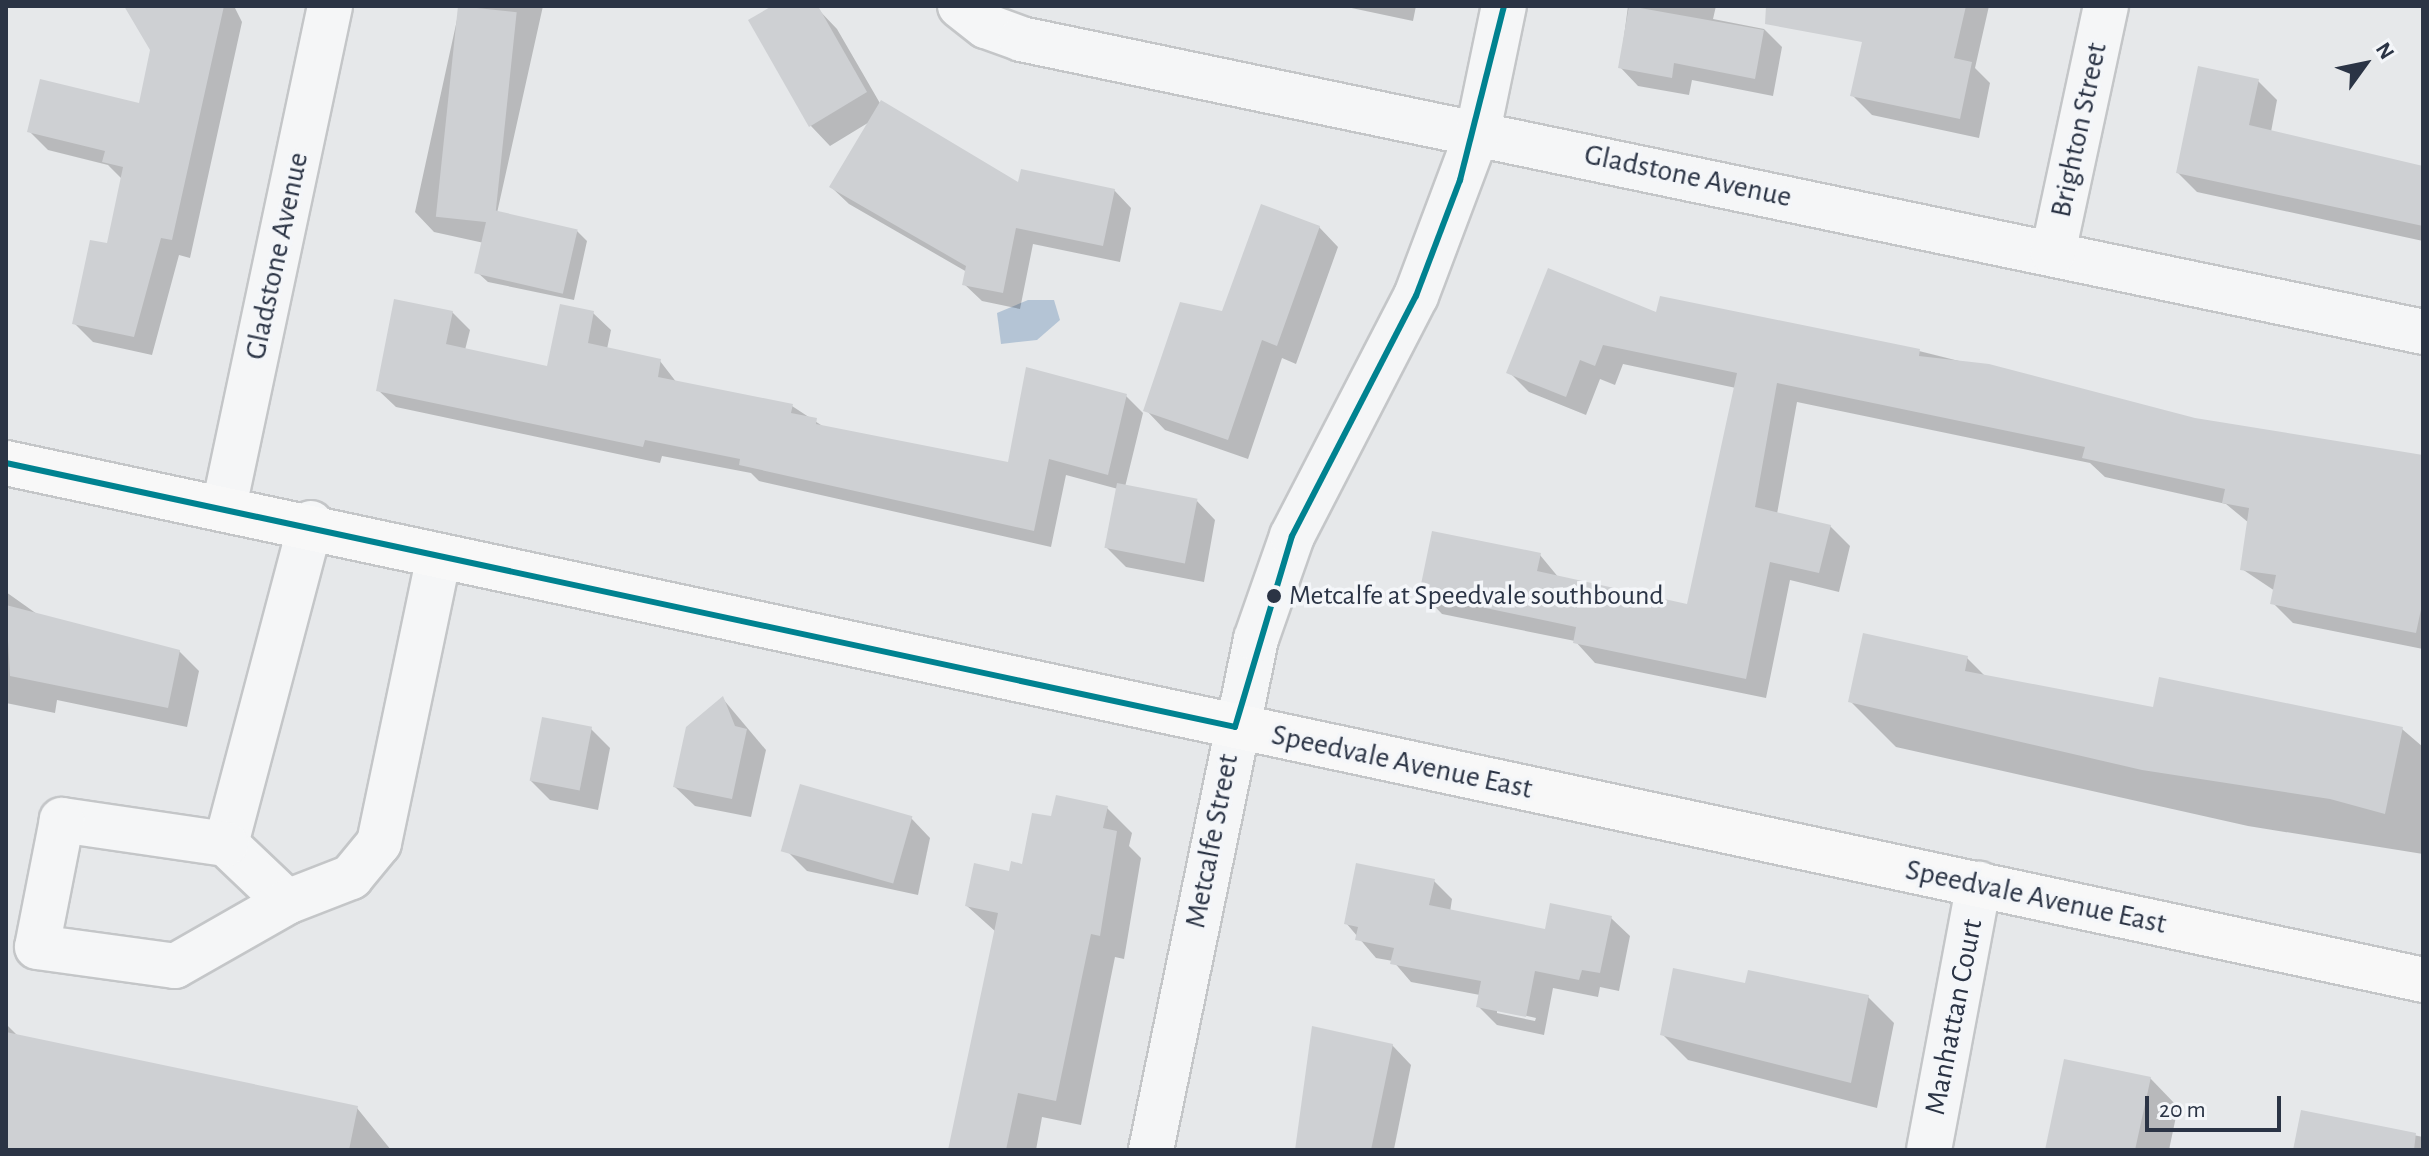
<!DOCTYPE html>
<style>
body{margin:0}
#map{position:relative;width:2429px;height:1156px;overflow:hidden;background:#e6e8ea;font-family:"Alegreya Sans",sans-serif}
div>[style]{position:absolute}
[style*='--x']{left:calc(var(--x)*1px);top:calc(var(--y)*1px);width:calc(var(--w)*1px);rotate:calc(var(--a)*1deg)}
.water>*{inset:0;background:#b4c4d5}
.shadow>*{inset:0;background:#0003}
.building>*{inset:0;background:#ced0d3;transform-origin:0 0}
.roads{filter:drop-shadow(2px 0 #c4c6c8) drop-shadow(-2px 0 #c4c6c8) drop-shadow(0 2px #c4c6c8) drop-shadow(0 -2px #c4c6c8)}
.minor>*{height:44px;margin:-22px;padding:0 22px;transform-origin:22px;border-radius:22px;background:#f5f6f7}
.major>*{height:44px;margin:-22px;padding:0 22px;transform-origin:22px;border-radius:22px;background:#f8f8f8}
.bus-1>*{height:6px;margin:-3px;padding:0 3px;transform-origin:3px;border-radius:3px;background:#008290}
.dots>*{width:22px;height:22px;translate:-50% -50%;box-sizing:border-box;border:4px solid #f4f6f9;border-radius:50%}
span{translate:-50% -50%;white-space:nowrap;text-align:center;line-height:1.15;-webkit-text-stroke:7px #f4f6f9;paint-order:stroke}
.bus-label{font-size:28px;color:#2b3445}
.left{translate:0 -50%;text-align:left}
.street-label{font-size:30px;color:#2b3445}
.frame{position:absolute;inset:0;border:8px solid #2b3445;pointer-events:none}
.north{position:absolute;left:2325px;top:24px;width:80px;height:80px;-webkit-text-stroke:6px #f4f6f9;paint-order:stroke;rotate:57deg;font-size:22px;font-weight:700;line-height:32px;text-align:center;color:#2b3445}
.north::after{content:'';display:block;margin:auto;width:28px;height:36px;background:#2b3445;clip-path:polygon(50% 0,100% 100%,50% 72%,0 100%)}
.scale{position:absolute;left:2145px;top:1096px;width:136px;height:36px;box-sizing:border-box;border:4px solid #2b3445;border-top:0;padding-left:10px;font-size:24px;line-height:28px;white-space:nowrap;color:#2b3445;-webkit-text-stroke:6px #f4f6f9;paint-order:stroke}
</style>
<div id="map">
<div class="water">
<div style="clip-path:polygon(1028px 300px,1054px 300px,1060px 320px,1037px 340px,1001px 344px,997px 313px)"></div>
</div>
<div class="shadow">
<div style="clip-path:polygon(133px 6px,234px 6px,242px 22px,190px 258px,179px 255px,152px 355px,93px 342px,74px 323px,109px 246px,123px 180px,108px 165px,48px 150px,29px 131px,140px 106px,152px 49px)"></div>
<div style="clip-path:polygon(460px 6px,543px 6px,497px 213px,577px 231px,587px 241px,574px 300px,488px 282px,478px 273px,484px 243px,434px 232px,415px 212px)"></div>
<div style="clip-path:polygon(776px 6px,815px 6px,837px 29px,881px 105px,1020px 185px,1114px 190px,1131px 208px,1120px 262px,1033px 244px,1020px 309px,982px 301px,964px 284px,967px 272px,849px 204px,831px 187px,871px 121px,830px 146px,811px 126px,750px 20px)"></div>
<div style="clip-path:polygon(1342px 6px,1416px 6px,1413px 21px)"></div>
<div style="clip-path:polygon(1628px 6px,1716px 6px,1713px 19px,1764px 29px,1782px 47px,1773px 96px,1692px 80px,1689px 95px,1638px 86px,1620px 67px)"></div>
<div style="clip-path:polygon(1902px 6px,1989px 6px,1975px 68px,1990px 83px,1979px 138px,1872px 115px,1852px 95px)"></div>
<div style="clip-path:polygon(2258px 81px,2277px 100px,2271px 132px,2423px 168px,2423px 241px,2197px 192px,2178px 173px)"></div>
<div style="clip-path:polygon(1319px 227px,1338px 247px,1296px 364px,1282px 358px,1248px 459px,1165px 430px,1146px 410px)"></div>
<div style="clip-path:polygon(452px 312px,470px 330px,465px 350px,549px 368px,593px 313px,611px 330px,607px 349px,660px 361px,677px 383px,792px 406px,824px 427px,1009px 464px,1126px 396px,1143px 413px,1125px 487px,1196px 500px,1215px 520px,1204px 582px,1126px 567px,1107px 548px,1118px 489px,1066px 475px,1051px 547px,759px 481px,751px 473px,662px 456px,660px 463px,396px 407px,378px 390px)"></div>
<div style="clip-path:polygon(1658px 315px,1919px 351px,2195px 420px,2423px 458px,2423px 649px,2293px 623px,2273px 603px,2275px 591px,2242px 569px,2249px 523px,2226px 504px,2105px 477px,2090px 463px,1797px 402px,1777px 514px,1830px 526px,1850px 546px,1839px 592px,1790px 580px,1766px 698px,1595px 663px,1575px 641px,1442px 614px,1422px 593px,1540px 555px,1559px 578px,1688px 606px,1736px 388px,1623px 364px,1615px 385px,1600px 379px,1586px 415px,1529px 392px,1509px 372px)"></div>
<div style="clip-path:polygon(6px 592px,37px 614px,179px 651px,199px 671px,187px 727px,57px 700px,55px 713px,6px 703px)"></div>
<div style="clip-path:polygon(1967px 658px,1986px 677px,2155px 710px,2402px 729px,2423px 747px,2423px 854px,2248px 826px,1896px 747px,1851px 702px)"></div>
<div style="clip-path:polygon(723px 699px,766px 750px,751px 817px,695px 806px,675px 787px)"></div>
<div style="clip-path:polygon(591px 729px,610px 748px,598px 810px,550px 800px,531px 781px)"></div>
<div style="clip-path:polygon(1107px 808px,1132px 833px,1129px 846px,1141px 858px,1124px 959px,1115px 957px,1081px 1125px,1042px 1117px,1036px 1150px,950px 1150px,996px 932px,967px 906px,1023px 866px,1052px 819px)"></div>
<div style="clip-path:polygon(911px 818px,930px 838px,918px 895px,807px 871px,787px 851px)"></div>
<div style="clip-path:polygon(evenodd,1434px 881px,1452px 899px,1450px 912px,1546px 932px,1611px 918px,1630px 936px,1619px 991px,1600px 987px,1598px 997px,1553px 988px,1544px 1035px,1497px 1025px,1478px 1006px,1480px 995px,1411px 982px,1393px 961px,1376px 958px,1346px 923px,1434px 881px,1497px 1009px,1536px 1018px,1535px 1021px,1497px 1013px,1497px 1009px)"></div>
<div style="clip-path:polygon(1747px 985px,1868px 997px,1894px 1023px,1877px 1108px,1688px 1060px,1662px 1034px)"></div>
<div style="clip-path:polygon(6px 1024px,19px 1037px,357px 1108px,391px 1150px,6px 1150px)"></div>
<div style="clip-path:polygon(1392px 1045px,1411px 1065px,1394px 1149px,1297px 1150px)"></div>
<div style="clip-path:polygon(2150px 1078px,2178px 1107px,2169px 1150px,2047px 1150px)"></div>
<div style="clip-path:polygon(2303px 1112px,2423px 1137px,2423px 1150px,2295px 1150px)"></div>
</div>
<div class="building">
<div style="clip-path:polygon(124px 6px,224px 6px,172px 240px,161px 238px,134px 337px,72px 324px,90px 240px,107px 243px,123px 167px,102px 162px,105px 151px,27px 132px,40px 79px,139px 103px,150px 50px)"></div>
<div style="left:458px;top:6px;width:59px;height:212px;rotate:6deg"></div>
<div style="clip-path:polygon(772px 6px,818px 6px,867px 92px,809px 127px,748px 20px)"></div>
<div style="clip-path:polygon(1629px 6px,1764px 30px,1755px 79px,1674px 63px,1672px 78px,1618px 68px)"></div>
<div style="clip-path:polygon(1766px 6px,1966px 6px,1954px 58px,1972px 62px,1960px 119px,1850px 96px,1862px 42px,1765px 24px)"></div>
<div style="clip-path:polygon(2198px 66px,2259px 79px,2249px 125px,2423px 166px,2423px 226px,2176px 173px)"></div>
<div style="clip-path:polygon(881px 100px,1018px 182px,1021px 169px,1115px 189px,1103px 246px,1016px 228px,1003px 293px,962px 285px,966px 266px,829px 187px)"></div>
<div style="clip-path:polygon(1261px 204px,1320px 226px,1277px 346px,1262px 340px,1228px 440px,1143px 411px,1180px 302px,1222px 311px)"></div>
<div style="left:489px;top:209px;width:91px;height:66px;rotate:13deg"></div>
<div style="clip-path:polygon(1548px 268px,1656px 312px,1660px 296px,1920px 349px,1919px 356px,1989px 364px,2195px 418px,2423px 455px,2423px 600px,2416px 633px,2270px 604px,2276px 575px,2240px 570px,2249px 508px,2222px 503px,2225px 489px,2082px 458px,2085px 447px,1777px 383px,1755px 507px,1831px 525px,1819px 573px,1770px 562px,1746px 679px,1573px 643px,1576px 627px,1419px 594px,1432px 531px,1541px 553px,1537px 571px,1687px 604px,1737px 373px,1603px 345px,1595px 366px,1580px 360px,1566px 397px,1506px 373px)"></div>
<div style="clip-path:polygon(394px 299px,453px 311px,446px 344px,547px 366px,560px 304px,594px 311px,588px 343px,661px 359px,658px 377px,793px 404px,791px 413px,817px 418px,816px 424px,1008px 462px,1026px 367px,1127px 394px,1108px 475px,1049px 459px,1034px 531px,739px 465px,740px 459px,645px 440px,643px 447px,376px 391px)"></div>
<div style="left:1117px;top:483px;width:82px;height:66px;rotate:11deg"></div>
<div style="clip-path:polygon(6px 605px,180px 650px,168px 708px,10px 676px)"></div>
<div style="clip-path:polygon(1863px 633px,1968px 656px,1965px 671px,2153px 707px,2159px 677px,2403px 727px,2385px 814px,2330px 799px,2142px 770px,1848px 702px)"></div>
<div style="clip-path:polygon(723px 696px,735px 726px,747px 729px,732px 799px,673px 787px,686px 727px)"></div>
<div style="left:542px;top:717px;width:51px;height:65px;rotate:11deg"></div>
<div style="left:800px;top:784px;width:117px;height:70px;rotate:16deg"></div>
<div style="clip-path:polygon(1056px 795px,1108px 806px,1103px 828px,1117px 831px,1100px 936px,1091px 934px,1056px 1101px,1018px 1093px,1006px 1150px,948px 1150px,998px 913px,965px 906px,974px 863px,1009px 871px,1011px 861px,1022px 864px,1032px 813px,1051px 816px)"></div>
<div style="clip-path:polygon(1356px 863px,1435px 879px,1429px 905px,1545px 929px,1550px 903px,1612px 916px,1600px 973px,1582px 970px,1579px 980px,1535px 971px,1526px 1017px,1476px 1007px,1481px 981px,1390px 964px,1394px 948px,1355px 940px,1358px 927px,1344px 924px)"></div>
<div style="clip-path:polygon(1673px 968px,1745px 983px,1748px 970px,1869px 995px,1851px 1083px,1660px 1035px)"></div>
<div style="clip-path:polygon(1312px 1026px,1393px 1044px,1371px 1150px,1295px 1150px)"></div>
<div style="clip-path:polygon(6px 1032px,358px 1106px,349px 1150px,6px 1150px)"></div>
<div style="clip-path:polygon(2064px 1059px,2151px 1077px,2135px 1150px,2045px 1150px)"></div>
<div style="clip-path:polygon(2301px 1110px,2416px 1133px,2414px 1150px,2293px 1150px)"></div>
</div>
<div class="roads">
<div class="minor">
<div style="--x:960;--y:6;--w:33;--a:38"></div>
<div style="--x:986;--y:26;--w:37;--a:20"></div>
<div style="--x:1021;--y:39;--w:1432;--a:11.8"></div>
<div style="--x:2053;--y:253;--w:253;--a:-77.9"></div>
<div style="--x:224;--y:507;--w:512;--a:-78.05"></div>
<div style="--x:226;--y:844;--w:332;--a:-75.2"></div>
<div style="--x:287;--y:902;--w:84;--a:-136.4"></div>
<div style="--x:226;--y:844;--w:166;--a:-171.7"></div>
<div style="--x:62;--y:820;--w:129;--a:101.1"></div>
<div style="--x:37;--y:947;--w:139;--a:7.8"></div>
<div style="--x:175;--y:966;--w:129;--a:-29.7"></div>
<div style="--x:287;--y:902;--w:69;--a:-21.3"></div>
<div style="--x:351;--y:877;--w:44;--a:-50.5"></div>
<div style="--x:379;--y:843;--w:292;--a:-78.2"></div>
<div style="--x:1151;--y:1150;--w:522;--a:-78.39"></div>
<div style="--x:1256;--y:639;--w:109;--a:-70.7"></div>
<div style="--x:1292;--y:536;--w:270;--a:-62.7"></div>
<div style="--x:1416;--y:296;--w:176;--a:-69.4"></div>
<div style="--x:1478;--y:131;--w:128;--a:-78.3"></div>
<div style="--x:1929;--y:1150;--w:271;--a:-79.4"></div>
</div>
<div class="major">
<div style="--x:6;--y:463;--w:2472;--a:12.07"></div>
</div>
</div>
<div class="bus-1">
<div style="--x:6;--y:463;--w:1257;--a:12.12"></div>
<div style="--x:1235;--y:727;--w:199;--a:-73.4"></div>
<div style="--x:1292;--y:536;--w:270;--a:-62.7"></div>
<div style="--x:1416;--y:296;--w:124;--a:-69.2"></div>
<div style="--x:1460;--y:180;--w:179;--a:-75.8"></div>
</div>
<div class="dots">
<div style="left:1274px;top:596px;background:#2b3445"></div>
</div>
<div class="bus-label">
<span class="left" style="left:1289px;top:596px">Metcalfe at Speedvale southbound</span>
</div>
<div class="street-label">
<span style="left:2079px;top:130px;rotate:-78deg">Brighton Street</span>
<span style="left:1688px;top:176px;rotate:12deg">Gladstone Avenue</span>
<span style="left:277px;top:256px;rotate:-78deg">Gladstone Avenue</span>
<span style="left:1402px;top:762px;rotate:12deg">Speedvale Avenue East</span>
<span style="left:1212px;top:841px;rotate:-79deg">Metcalfe Street</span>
<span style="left:2036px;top:897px;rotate:12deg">Speedvale Avenue East</span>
<span style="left:1954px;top:1017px;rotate:-79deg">Manhattan Court</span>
</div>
<div class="frame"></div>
<div class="north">N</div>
<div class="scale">20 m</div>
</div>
